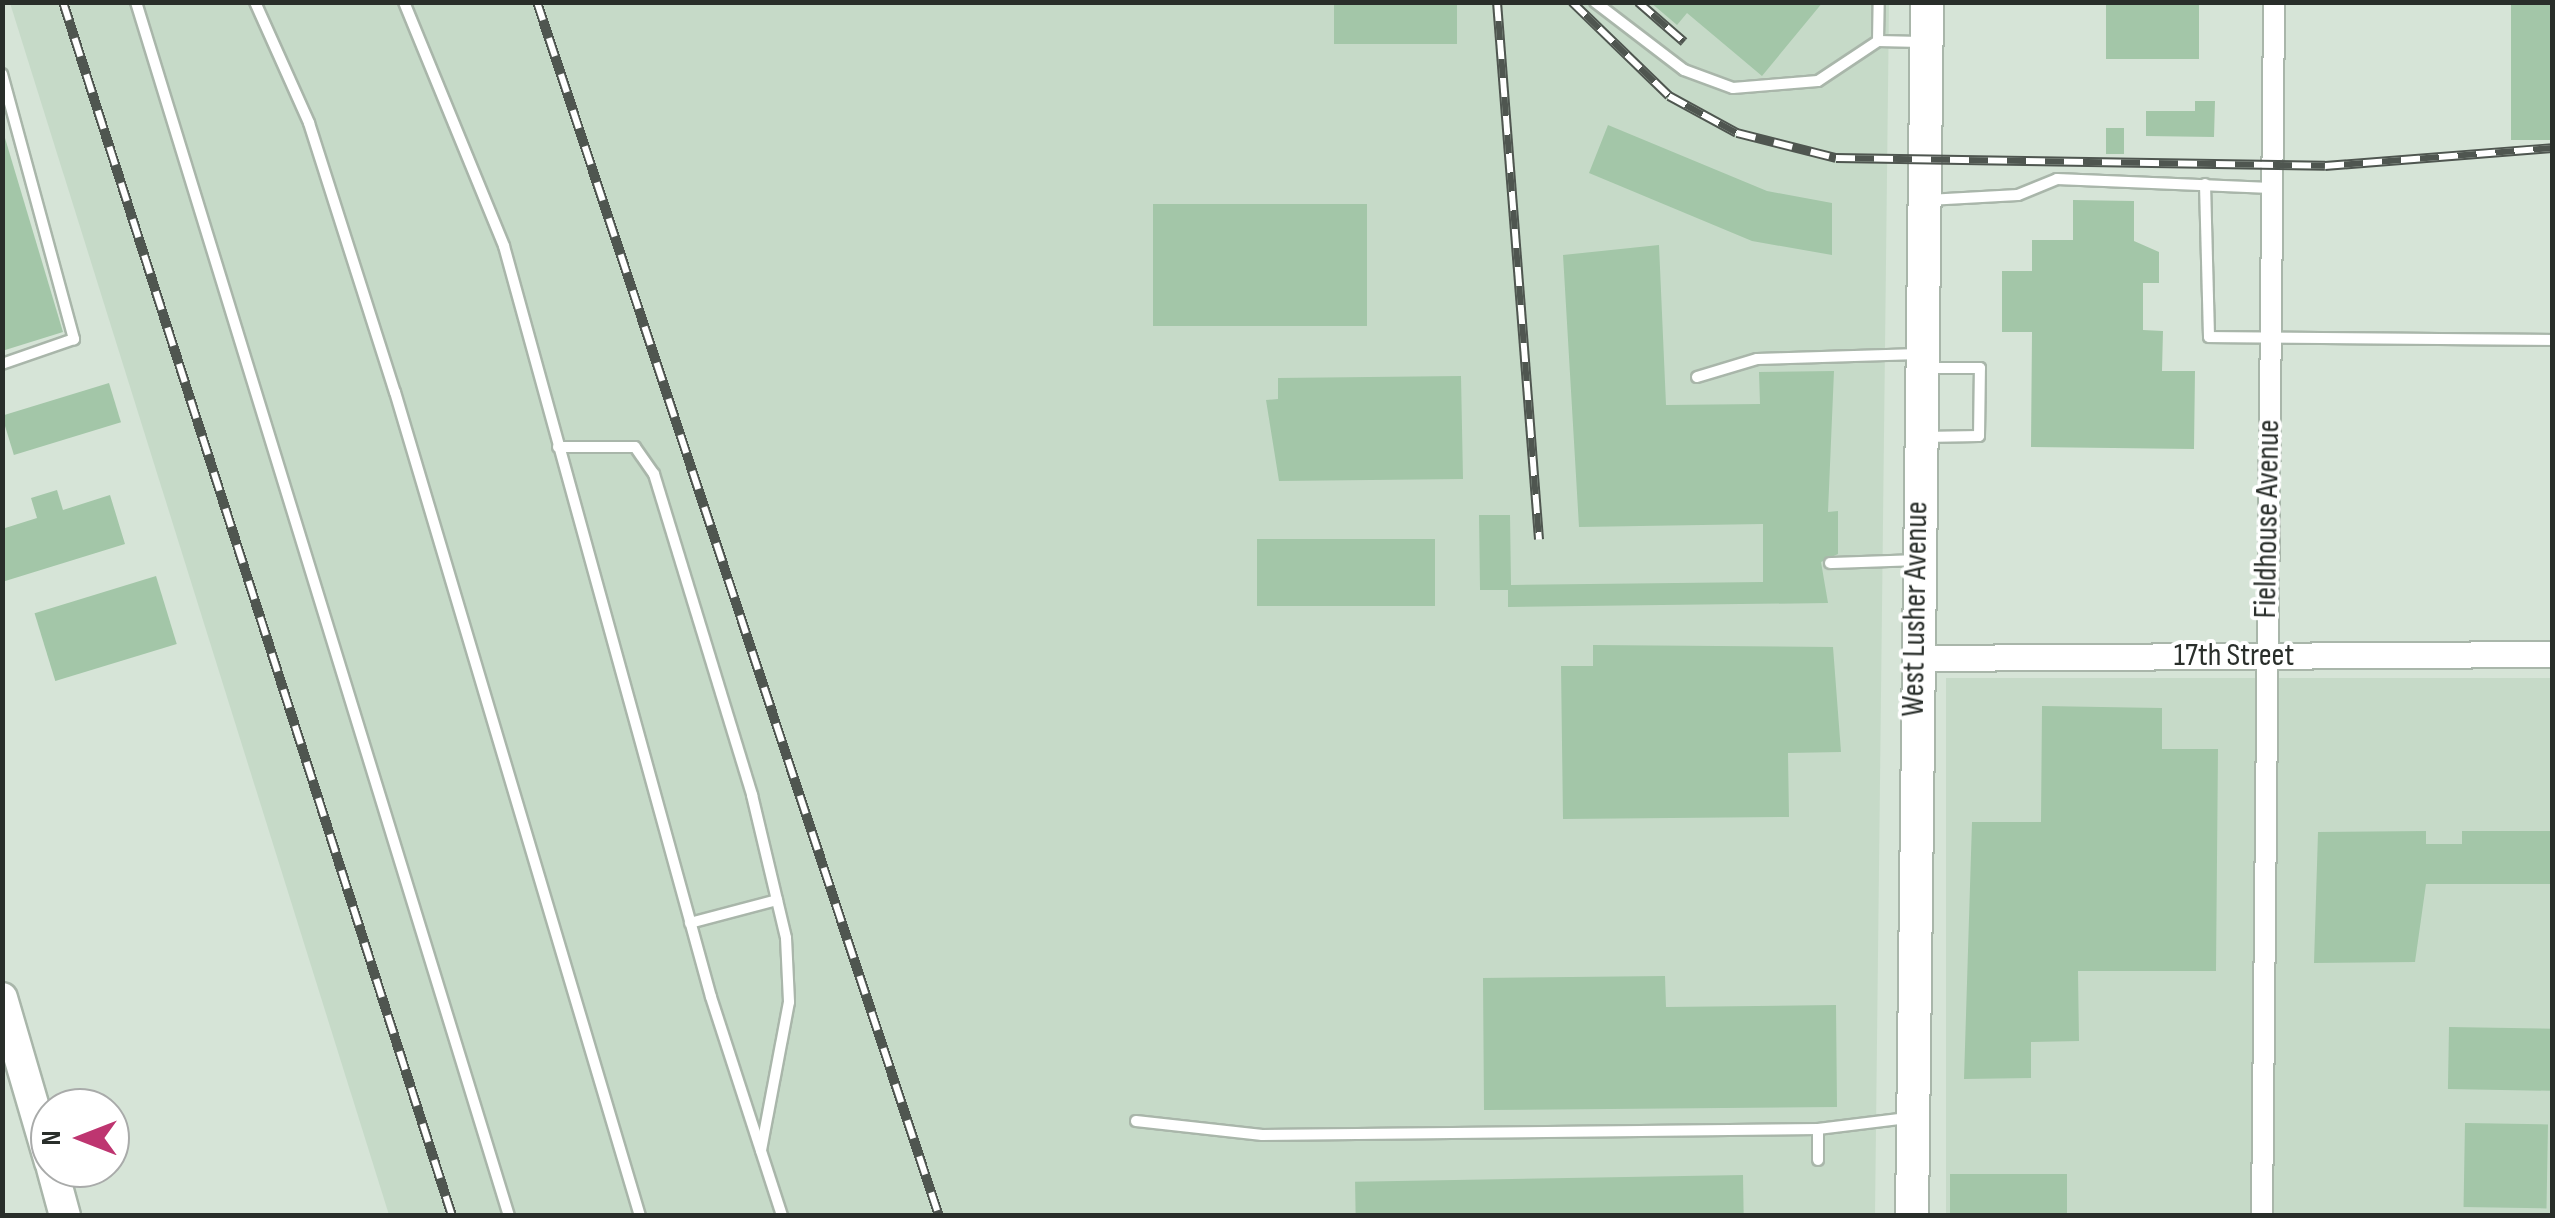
<!DOCTYPE html>
<style>
body{margin:0}
#map{position:relative;width:2555px;height:1218px;overflow:hidden;background:#d6e4d7;font-family:"Sofia Sans Condensed",sans-serif}
div>[style]{position:absolute}
[style*='--x']{left:calc(var(--x)*1px);top:calc(var(--y)*1px);width:calc(var(--w)*1px);rotate:calc(var(--a)*1deg)}
.built>*{inset:0;background:#c6dac8;transform-origin:0 0}
.building>*{inset:0;background:#a3c6a8;transform-origin:0 0}
.roads{filter:drop-shadow(2px 0 #a9b6aa) drop-shadow(-2px 0 #a9b6aa) drop-shadow(0 2px #a9b6aa) drop-shadow(0 -2px #a9b6aa)}
.service>*{height:10px;margin:-5px;padding:0 5px;transform-origin:5px;border-radius:5px;background:#fff}
.minor>*{height:20px;margin:-10px;padding:0 10px;transform-origin:10px;border-radius:10px;background:#fff}
.tertiary>*{height:25px;margin:-12.5px;padding:0 12.5px;transform-origin:12.5px;border-radius:12.5px;background:#fff}
.secondary>*{height:30px;margin:-15px;padding:0 15px;transform-origin:15px;border-radius:15px;background:#fff}
.primary>*{height:32px;margin:-16px;padding:0 16px;transform-origin:16px;border-radius:16px;background:#fff}
.rail>*{height:10px;margin-top:-5px;transform-origin:0;background:repeating-linear-gradient(90deg,#fff 0 19px,#4f5650 0 38px);box-sizing:border-box;border-block:2px solid #4f5650}
span{translate:-50% -50%;white-space:nowrap;text-align:center;line-height:1.15;-webkit-text-stroke:8px #fff;paint-order:stroke}
.street-label{font-size:32px;color:#292e2a}
.frame{position:absolute;inset:0;border:5px solid #292e2a;pointer-events:none}
.north{position:absolute;left:30px;top:1088px;width:100px;height:100px;box-sizing:border-box;background:#fff;border:2px solid #a9abaa;border-radius:50%;rotate:270deg;font-size:28px;font-weight:700;line-height:40px;text-align:center;color:#292e2a}
.north::after{content:'';display:block;margin:auto;width:35px;height:45px;background:#be3570;clip-path:polygon(50% 0,100% 100%,50% 72%,0 100%)}
</style>
<div id="map">
<div class="built">
<div style="clip-path:polygon(10px 3px,1889px 3px,1875px 1215px,389px 1215px)"></div>
<div style="left:2552px;top:678px;width:537px;height:606px;rotate:90deg"></div>
</div>
<div class="building">
<div style="left:1334px;top:2px;width:123px;height:42px"></div>
<div style="clip-path:polygon(1650px 2px,1823px 2px,1762px 76px,1687px 13px,1677px 25px)"></div>
<div style="left:2511px;top:2px;width:41px;height:138px"></div>
<div style="left:2106px;top:3px;width:93px;height:56px"></div>
<div style="clip-path:polygon(2195px 101px,2215px 101px,2214px 137px,2146px 136px,2146px 111px,2195px 111px)"></div>
<div style="clip-path:polygon(1608px 125px,1767px 191px,1832px 203px,1832px 255px,1752px 241px,1589px 173px)"></div>
<div style="clip-path:polygon(2px 128px,63px 332px,2px 351px)"></div>
<div style="left:2106px;top:128px;width:18px;height:26px"></div>
<div style="clip-path:polygon(2073px 200px,2134px 201px,2134px 241px,2159px 252px,2159px 283px,2143px 283px,2143px 330px,2163px 331px,2162px 371px,2195px 371px,2194px 449px,2031px 447px,2032px 332px,2002px 332px,2002px 271px,2032px 271px,2032px 240px,2073px 240px)"></div>
<div style="left:1153px;top:204px;width:214px;height:122px"></div>
<div style="clip-path:polygon(1659px 245px,1666px 405px,1760px 404px,1759px 372px,1834px 371px,1828px 512px,1838px 511px,1838px 554px,1821px 562px,1828px 603px,1508px 607px,1508px 590px,1480px 590px,1479px 515px,1510px 515px,1511px 585px,1763px 582px,1763px 524px,1579px 527px,1563px 255px)"></div>
<div style="clip-path:polygon(1461px 376px,1463px 479px,1279px 481px,1266px 400px,1278px 399px,1278px 378px)"></div>
<div style="left:109px;top:383px;width:41px;height:112px;rotate:73deg"></div>
<div style="clip-path:polygon(57px 490px,63px 510px,110px 495px,125px 544px,2px 582px,2px 529px,37px 518px,31px 498px)"></div>
<div style="left:1435px;top:539px;width:67px;height:178px;rotate:90deg"></div>
<div style="left:156px;top:576px;width:71px;height:127px;rotate:73deg"></div>
<div style="clip-path:polygon(1593px 645px,1833px 647px,1841px 752px,1788px 753px,1789px 817px,1563px 819px,1561px 666px,1593px 666px)"></div>
<div style="clip-path:polygon(2042px 706px,2162px 708px,2162px 749px,2218px 749px,2216px 971px,2078px 971px,2079px 1041px,2031px 1042px,2031px 1078px,1964px 1079px,1972px 822px,2041px 822px)"></div>
<div style="clip-path:polygon(2426px 831px,2426px 844px,2462px 844px,2462px 831px,2552px 831px,2552px 884px,2426px 884px,2415px 962px,2314px 963px,2318px 832px)"></div>
<div style="clip-path:polygon(1665px 976px,1666px 1007px,1836px 1005px,1837px 1107px,1484px 1110px,1483px 978px)"></div>
<div style="left:2449px;top:1027px;width:103px;height:62px;rotate:1deg"></div>
<div style="left:2465px;top:1123px;width:83px;height:84px;rotate:1deg"></div>
<div style="left:1950px;top:1174px;width:117px;height:42px"></div>
<div style="left:1743px;top:1175px;width:41px;height:388px;rotate:89deg"></div>
</div>
<div class="roads">
<div class="service">
<div style="--x:136;--y:2;--w:1270;--a:72.92"></div>
<div style="--x:255;--y:2;--w:133;--a:65.9"></div>
<div style="--x:309;--y:123;--w:282;--a:72.3"></div>
<div style="--x:395;--y:392;--w:860;--a:73.44"></div>
<div style="--x:404;--y:2;--w:264;--a:67.7"></div>
<div style="--x:504;--y:246;--w:779;--a:74.59"></div>
<div style="--x:711;--y:997;--w:230;--a:72"></div>
<div style="--x:1595;--y:2;--w:112;--a:37.4"></div>
<div style="--x:1684;--y:70;--w:52;--a:20.2"></div>
<div style="--x:1733;--y:88;--w:85;--a:-4.7"></div>
<div style="--x:1818;--y:81;--w:72;--a:-33.7"></div>
<div style="--x:1878;--y:41;--w:43;--a:1.3"></div>
<div style="--x:1878;--y:41;--w:39;--a:-89"></div>
<div style="--x:2;--y:74;--w:275;--a:74.8"></div>
<div style="--x:74;--y:339;--w:76;--a:160.9"></div>
<div style="--x:2205;--y:184;--w:153;--a:88.5"></div>
<div style="--x:2209;--y:337;--w:343;--a:0.5"></div>
<div style="--x:1928;--y:200;--w:90;--a:-3.2"></div>
<div style="--x:2018;--y:195;--w:42;--a:-22.3"></div>
<div style="--x:2057;--y:179;--w:214;--a:2.4"></div>
<div style="--x:1697;--y:377;--w:63;--a:-16.7"></div>
<div style="--x:1757;--y:359;--w:162;--a:-1.8"></div>
<div style="--x:1924;--y:437;--w:55;--a:-1"></div>
<div style="--x:1979;--y:436;--w:68;--a:-89.2"></div>
<div style="--x:1980;--y:368;--w:51;--a:180"></div>
<div style="--x:558;--y:447;--w:77;--a:0"></div>
<div style="--x:635;--y:447;--w:33;--a:55"></div>
<div style="--x:654;--y:474;--w:336;--a:73"></div>
<div style="--x:752;--y:795;--w:147;--a:76.6"></div>
<div style="--x:786;--y:938;--w:64;--a:87.3"></div>
<div style="--x:789;--y:1002;--w:151;--a:100.7"></div>
<div style="--x:1830;--y:563;--w:84;--a:-2"></div>
<div style="--x:690;--y:923;--w:90;--a:-14.8"></div>
<div style="--x:1136;--y:1121;--w:127;--a:6.3"></div>
<div style="--x:1262;--y:1135;--w:556;--a:-0.62"></div>
<div style="--x:1818;--y:1129;--w:90;--a:-7"></div>
<div style="--x:1818;--y:1129;--w:31;--a:90"></div>
</div>
<div class="minor">
<div style="--x:2262;--y:1216;--w:1214;--a:-89.43"></div>
</div>
<div class="tertiary">
<div style="--x:1915;--y:658;--w:637;--a:-0.36"></div>
</div>
<div class="secondary">
<div style="--x:2;--y:998;--w:171;--a:73.7"></div>
<div style="--x:52;--y:1168;--w:50;--a:74.8"></div>
</div>
<div class="primary">
<div style="--x:1912;--y:1216;--w:1214;--a:-89.29"></div>
</div>
</div>
<div class="rail">
<div style="--x:63;--y:2;--w:1275;--a:72.23"></div>
<div style="--x:537;--y:2;--w:1279;--a:71.68"></div>
<div style="--x:1497;--y:2;--w:539;--a:85.53"></div>
<div style="--x:1572;--y:2;--w:135;--a:44.1"></div>
<div style="--x:1669;--y:96;--w:77;--a:28.6"></div>
<div style="--x:1737;--y:133;--w:102;--a:14.2"></div>
<div style="--x:1836;--y:158;--w:489;--a:0.9"></div>
<div style="--x:2325;--y:166;--w:228;--a:-4.5"></div>
<div style="--x:1638;--y:2;--w:61;--a:41"></div>
</div>
<div class="street-label">
<span style="left:2268px;top:519px;rotate:-89deg">Fieldhouse Avenue</span>
<span style="left:1916px;top:609px;rotate:-89deg">West Lusher Avenue</span>
<span style="left:2234px;top:656px">17th Street</span>
</div>
<div class="frame"></div>
<div class="north">N</div>
</div>
